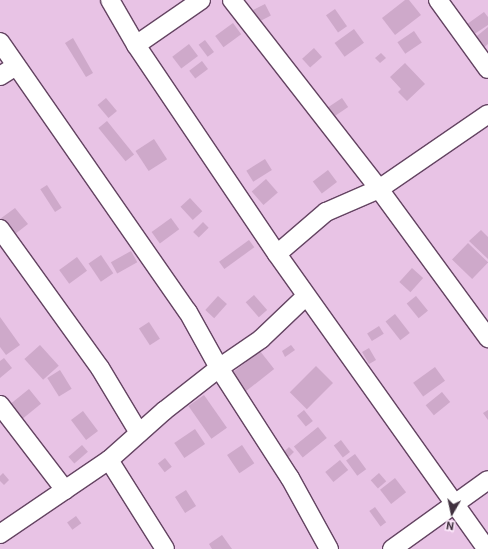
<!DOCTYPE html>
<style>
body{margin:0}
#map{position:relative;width:488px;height:549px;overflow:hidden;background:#e8c3e5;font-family:Roboto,sans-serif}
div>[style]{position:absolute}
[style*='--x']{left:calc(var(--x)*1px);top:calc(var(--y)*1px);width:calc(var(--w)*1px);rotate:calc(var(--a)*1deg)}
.building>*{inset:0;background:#cea9ca;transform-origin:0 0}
.roads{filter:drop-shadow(1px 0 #644462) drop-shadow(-1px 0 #644462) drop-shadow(0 1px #644462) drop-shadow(0 -1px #644462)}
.street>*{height:18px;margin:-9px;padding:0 9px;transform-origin:9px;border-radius:9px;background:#fff}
span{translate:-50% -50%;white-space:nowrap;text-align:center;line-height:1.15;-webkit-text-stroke:3px #feeafc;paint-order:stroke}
.north{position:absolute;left:432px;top:493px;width:40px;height:40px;-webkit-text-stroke:3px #feeafc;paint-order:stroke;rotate:189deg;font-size:11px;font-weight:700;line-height:16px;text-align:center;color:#40313f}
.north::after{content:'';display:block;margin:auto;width:14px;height:18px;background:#40313f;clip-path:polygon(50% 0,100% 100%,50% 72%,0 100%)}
</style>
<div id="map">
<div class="building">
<div style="clip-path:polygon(405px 0,409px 0,421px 15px,395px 35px,382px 18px)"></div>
<div style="left:265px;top:4px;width:13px;height:15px;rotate:63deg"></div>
<div style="left:335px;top:9px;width:21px;height:11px;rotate:55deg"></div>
<div style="clip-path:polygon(484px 12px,488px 17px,488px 25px,470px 37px,463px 27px)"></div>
<div style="left:233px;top:23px;width:14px;height:22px;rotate:54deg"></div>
<div style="clip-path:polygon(488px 27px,488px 44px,481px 50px,472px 40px)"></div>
<div style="left:354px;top:29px;width:17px;height:24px;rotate:54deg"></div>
<div style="left:414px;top:31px;width:14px;height:20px;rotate:56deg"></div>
<div style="clip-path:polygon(73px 38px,93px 73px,86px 77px,65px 43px)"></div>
<div style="left:205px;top:40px;width:15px;height:8px;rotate:53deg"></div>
<div style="left:189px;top:44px;width:15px;height:21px;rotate:53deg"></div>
<div style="left:314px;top:48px;width:12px;height:16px;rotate:48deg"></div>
<div style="clip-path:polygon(381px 53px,386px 58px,380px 63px,375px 58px)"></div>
<div style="left:202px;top:61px;width:10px;height:16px;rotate:53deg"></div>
<div style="clip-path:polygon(405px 63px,425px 84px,407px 101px,398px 92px,401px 89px,390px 77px)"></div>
<div style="left:106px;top:98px;width:17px;height:11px;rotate:50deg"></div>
<div style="left:342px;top:98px;width:11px;height:19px;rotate:56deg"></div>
<div style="left:107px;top:121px;width:43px;height:11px;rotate:51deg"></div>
<div style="left:154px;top:139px;width:24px;height:22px;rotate:57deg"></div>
<div style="left:265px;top:159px;width:13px;height:22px;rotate:58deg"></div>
<div style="left:328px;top:170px;width:15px;height:19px;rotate:53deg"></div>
<div style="left:266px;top:179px;width:18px;height:19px;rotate:49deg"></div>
<div style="left:47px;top:185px;width:27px;height:8px;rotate:57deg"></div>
<div style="left:190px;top:198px;width:18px;height:13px;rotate:47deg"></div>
<div style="clip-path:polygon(15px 208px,28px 224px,10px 238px,0 225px,0 219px)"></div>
<div style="left:171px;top:218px;width:14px;height:24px;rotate:54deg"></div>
<div style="left:203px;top:222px;width:8px;height:14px;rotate:45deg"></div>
<div style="clip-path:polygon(481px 230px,488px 237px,488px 259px,469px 241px)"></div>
<div style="left:249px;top:240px;width:9px;height:37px;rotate:54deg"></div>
<div style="left:468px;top:243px;width:28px;height:23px;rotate:44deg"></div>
<div style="left:131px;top:251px;width:13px;height:23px;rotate:61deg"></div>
<div style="left:101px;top:255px;width:22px;height:15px;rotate:56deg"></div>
<div style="left:77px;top:257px;width:17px;height:22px;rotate:54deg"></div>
<div style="left:412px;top:268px;width:15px;height:19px;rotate:42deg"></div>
<div style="left:254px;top:295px;width:20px;height:11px;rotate:49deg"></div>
<div style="left:218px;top:296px;width:12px;height:19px;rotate:42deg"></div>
<div style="left:416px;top:296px;width:19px;height:12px;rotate:51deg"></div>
<div style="left:395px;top:314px;width:24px;height:12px;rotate:52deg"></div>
<div style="clip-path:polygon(0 317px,20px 345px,6px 355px,0 347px)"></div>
<div style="left:149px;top:322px;width:20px;height:12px;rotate:57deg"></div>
<div style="left:379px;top:326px;width:9px;height:14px;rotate:58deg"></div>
<div style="left:40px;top:345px;width:28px;height:21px;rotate:48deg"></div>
<div style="clip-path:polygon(291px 345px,295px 350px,285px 357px,282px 351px)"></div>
<div style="left:369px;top:348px;width:14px;height:8px;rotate:60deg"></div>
<div style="left:260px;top:351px;width:23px;height:40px;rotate:52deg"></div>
<div style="clip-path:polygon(4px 358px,12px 368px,0 378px,0 361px)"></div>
<div style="left:316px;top:366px;width:24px;height:37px;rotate:45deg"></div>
<div style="left:435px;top:367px;width:17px;height:27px;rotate:54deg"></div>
<div style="left:60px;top:370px;width:22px;height:15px;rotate:58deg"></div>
<div style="left:29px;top:389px;width:19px;height:26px;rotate:51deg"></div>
<div style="left:442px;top:392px;width:13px;height:21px;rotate:51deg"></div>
<div style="left:204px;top:395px;width:40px;height:19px;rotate:55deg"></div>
<div style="left:304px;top:410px;width:14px;height:9px;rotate:51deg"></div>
<div style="clip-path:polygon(488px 410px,488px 420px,483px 413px)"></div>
<div style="left:83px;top:411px;width:25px;height:15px;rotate:53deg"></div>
<div style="left:318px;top:427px;width:14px;height:31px;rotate:51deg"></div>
<div style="left:195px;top:429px;width:18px;height:25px;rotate:56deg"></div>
<div style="left:341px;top:440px;width:15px;height:9px;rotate:53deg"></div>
<div style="left:82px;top:445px;width:9px;height:18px;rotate:49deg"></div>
<div style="left:242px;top:445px;width:22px;height:18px;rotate:56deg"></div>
<div style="left:289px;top:447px;width:7px;height:9px;rotate:45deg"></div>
<div style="left:355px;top:454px;width:19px;height:11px;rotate:54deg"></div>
<div style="left:165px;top:458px;width:11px;height:9px;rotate:52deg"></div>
<div style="left:340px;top:460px;width:13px;height:19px;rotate:51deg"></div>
<div style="clip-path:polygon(3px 473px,9px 480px,4px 485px,0 481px,0 476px)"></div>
<div style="left:379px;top:473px;width:11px;height:11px;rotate:49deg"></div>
<div style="left:395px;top:478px;width:18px;height:19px;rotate:52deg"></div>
<div style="left:186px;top:490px;width:19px;height:13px;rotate:58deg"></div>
<div style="left:375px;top:507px;width:19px;height:7px;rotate:54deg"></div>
<div style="left:76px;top:516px;width:9px;height:11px;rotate:54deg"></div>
<div style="clip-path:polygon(222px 535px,232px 549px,212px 549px,209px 544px)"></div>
</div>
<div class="roads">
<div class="street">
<div style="--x:110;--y:0;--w:52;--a:60"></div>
<div style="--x:136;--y:45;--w:252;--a:56"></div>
<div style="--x:277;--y:254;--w:362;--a:54.6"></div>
<div style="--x:232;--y:0;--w:239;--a:52.1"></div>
<div style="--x:379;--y:189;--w:185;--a:53.8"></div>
<div style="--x:438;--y:0;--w:85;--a:54.1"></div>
<div style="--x:0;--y:42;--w:329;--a:55.2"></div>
<div style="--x:188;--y:312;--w:64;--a:61"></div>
<div style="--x:219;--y:368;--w:131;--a:57.2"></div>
<div style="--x:290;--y:478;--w:81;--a:61.2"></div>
<div style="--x:136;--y:45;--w:79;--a:-34.7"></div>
<div style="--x:0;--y:76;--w:19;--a:-32"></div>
<div style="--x:0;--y:229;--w:171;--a:54.3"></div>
<div style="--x:100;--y:368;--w:76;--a:59"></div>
<div style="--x:277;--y:254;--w:65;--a:-40.6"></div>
<div style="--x:326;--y:212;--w:58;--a:-23.5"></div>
<div style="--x:379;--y:189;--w:132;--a:-34.5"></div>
<div style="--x:0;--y:405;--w:107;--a:52.6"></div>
<div style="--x:109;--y:460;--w:105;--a:57.8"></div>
<div style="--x:0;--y:534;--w:132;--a:-34.2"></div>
<div style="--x:109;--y:460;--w:74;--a:-41.7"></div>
<div style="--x:164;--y:411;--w:70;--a:-38"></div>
<div style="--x:219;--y:368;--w:51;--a:-34.6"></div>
<div style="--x:261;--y:339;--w:62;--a:-43.7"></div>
<div style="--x:392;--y:549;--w:118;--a:-35.7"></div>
</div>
</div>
<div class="north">N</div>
</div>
